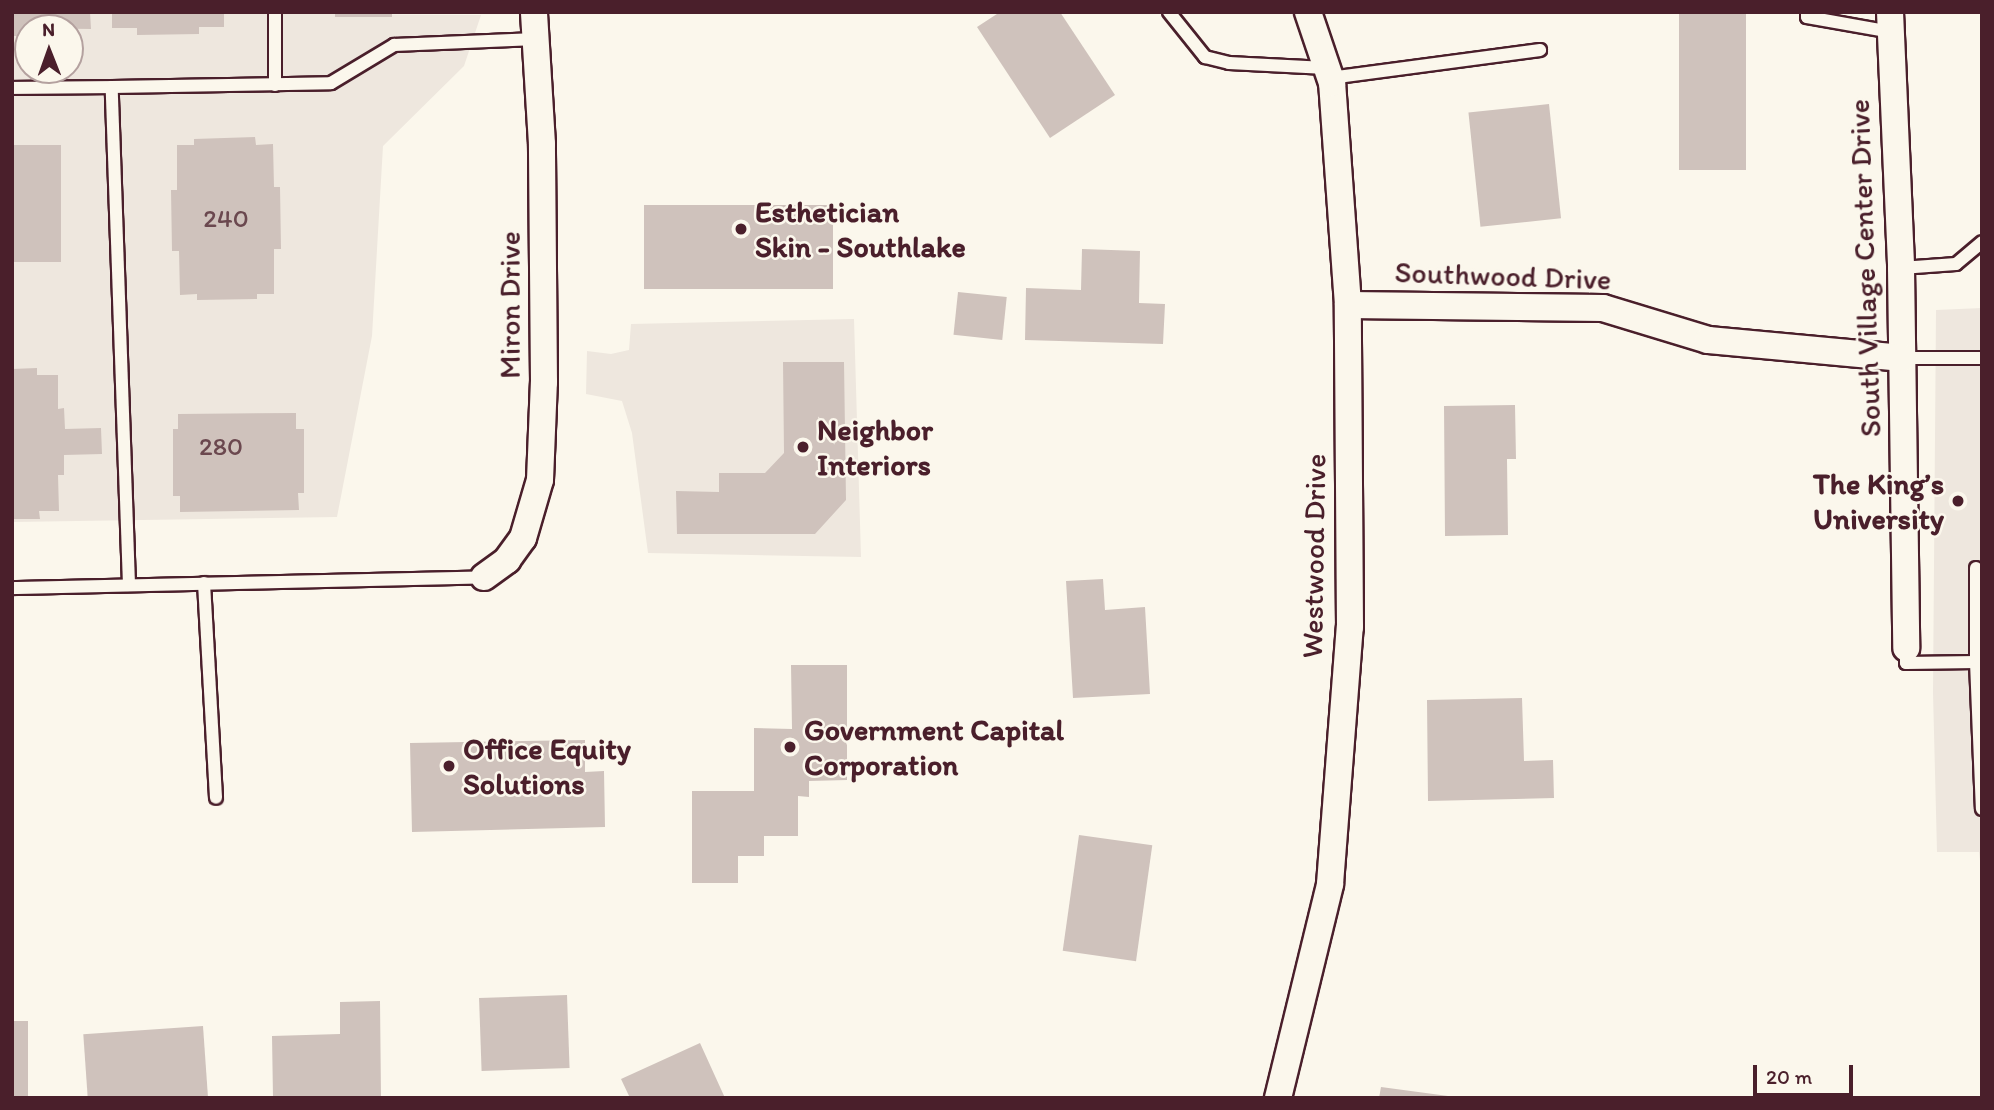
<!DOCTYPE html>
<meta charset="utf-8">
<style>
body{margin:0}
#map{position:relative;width:1994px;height:1110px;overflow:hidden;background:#fbf7ec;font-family:Itim,sans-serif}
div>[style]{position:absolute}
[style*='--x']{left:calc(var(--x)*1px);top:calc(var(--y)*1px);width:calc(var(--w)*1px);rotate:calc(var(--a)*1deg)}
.built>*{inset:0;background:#eee7de}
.building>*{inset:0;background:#cfc2bc;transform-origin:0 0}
.roads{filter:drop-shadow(2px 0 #4a1f2b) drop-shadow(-2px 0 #4a1f2b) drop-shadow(0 2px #4a1f2b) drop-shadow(0 -2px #4a1f2b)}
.service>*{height:12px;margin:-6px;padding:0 6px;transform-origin:6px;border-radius:6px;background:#fbf7ec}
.minor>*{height:26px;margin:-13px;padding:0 13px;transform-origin:13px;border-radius:13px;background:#fbf7ec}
.dots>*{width:19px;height:19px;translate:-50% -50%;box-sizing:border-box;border:4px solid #fbf7ec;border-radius:50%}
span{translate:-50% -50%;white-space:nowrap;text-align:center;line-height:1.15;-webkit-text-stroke:5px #fbf7ec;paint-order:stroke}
.number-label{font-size:26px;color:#6b484f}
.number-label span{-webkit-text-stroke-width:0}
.poi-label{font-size:30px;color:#4a1f2b;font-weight:700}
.left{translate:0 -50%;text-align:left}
.right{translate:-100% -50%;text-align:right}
.street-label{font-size:30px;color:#4a1f2b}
.frame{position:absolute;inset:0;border:14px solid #4a1f2b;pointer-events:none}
.north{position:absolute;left:14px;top:14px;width:70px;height:70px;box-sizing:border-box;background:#fbf7ec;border:2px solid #b4a19f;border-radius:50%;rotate:359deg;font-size:19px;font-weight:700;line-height:28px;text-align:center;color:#4a1f2b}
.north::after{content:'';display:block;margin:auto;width:24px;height:32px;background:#4a1f2b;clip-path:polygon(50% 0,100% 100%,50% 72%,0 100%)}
.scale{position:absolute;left:1753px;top:1065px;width:100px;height:32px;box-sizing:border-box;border:4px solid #4a1f2b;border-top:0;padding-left:9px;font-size:21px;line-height:24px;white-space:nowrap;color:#4a1f2b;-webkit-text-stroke:5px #fbf7ec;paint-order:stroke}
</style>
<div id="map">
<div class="built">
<div style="clip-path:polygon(evenodd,12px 12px,481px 15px,464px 66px,383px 146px,372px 336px,337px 517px,12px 522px,12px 12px,28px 28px,70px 28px,70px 70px,28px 70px,28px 28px)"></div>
<div style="clip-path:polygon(1982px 308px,1982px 879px,1979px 852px,1937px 852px,1933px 693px,1936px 310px)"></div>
<div style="clip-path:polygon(854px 319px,861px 557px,648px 553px,632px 433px,622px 401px,586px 394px,587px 351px,611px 354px,629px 350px,631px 324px)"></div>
</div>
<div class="building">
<div style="clip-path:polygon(12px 12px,90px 12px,91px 29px,28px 28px,28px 36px,12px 36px)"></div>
<div style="clip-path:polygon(112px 12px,224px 12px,224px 27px,199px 27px,199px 34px,137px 35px,137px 28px,112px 28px)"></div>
<div style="left:335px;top:12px;width:57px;height:5px"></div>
<div style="clip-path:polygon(1000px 12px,1060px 12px,1115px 95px,1050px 138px,977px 27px)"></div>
<div style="left:1679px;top:12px;width:67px;height:158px"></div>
<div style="left:1549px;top:104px;width:115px;height:81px;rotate:84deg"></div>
<div style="clip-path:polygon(255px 137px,256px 145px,273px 144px,274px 187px,280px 187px,281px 249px,274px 249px,274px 294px,257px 294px,257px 299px,197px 300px,197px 294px,180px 295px,179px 251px,172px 251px,171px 190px,177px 190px,177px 145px,194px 145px,194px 139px)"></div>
<div style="left:12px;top:145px;width:49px;height:117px"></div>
<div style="left:833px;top:205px;width:84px;height:189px;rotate:90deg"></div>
<div style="clip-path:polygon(1082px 249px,1140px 251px,1139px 303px,1165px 304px,1163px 344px,1025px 340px,1026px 288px,1081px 290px)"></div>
<div style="left:958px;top:292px;width:49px;height:43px;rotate:6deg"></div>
<div style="clip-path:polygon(783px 362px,844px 362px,846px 500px,815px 534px,677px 534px,676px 491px,719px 492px,719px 473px,765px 473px,784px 453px)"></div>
<div style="clip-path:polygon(37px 368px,37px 375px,58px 375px,58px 409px,64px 408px,65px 429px,101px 428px,102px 454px,64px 455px,64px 475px,58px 475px,59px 511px,39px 511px,40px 519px,12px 519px,12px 369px)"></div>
<div style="clip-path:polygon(1515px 405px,1516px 459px,1507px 459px,1508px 535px,1445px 536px,1444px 406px)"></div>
<div style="clip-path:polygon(296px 413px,296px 429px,304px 429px,304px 493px,298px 493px,299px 510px,180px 512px,180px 496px,173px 496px,173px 429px,178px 429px,178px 414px)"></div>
<div style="clip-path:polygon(1103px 579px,1105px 610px,1145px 607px,1150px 694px,1073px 698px,1066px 581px)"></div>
<div style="clip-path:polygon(791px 665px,847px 665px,847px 780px,809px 781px,809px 797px,798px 796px,798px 836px,764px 836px,764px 856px,738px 856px,738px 883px,692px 883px,692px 791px,754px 791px,754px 728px,792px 729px)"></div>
<div style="clip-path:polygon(1522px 698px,1524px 761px,1553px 760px,1554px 798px,1428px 801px,1427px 700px)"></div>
<div style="clip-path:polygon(585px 740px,585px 772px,604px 771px,605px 827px,412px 832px,410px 743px)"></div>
<div style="left:1079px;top:835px;width:74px;height:117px;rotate:8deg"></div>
<div style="left:567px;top:995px;width:73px;height:88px;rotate:88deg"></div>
<div style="clip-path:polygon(380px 1001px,381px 1098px,273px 1098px,272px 1036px,340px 1034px,340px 1002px)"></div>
<div style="left:12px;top:1021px;width:16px;height:77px"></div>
<div style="left:203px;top:1026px;width:72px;height:120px;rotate:86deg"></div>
<div style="clip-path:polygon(700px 1043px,725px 1098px,630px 1098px,621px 1079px)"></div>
<div style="clip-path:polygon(1381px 1087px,1448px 1096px,1448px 1098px,1379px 1098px)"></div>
</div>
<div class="roads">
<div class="service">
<div style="--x:275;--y:12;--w:73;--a:90"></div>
<div style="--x:1169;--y:12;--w:58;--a:51.3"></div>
<div style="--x:1205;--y:57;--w:25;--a:14"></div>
<div style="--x:1229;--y:63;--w:97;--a:3"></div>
<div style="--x:1807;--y:12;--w:5;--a:90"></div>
<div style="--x:1807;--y:17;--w:85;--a:10.1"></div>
<div style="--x:1330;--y:78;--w:212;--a:-7.6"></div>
<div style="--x:12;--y:88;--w:100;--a:-0.6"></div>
<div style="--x:1901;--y:268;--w:55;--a:-4.2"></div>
<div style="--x:1956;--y:264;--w:34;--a:-40"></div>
<div style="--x:1903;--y:358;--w:79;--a:0"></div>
<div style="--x:204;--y:583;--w:215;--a:86.8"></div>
<div style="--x:129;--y:585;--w:498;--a:-92"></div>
<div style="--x:112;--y:87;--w:219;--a:-1"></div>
<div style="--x:331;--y:83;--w:74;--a:-31.1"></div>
<div style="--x:394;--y:45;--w:142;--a:-2.4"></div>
<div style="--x:12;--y:588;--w:472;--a:-1.3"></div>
<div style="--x:1906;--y:648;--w:15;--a:90"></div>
<div style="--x:1906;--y:663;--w:70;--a:-0.8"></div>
<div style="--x:1976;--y:662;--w:147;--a:87.7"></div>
<div style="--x:1976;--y:662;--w:94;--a:-90"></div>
</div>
<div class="minor">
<div style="--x:1890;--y:12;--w:256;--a:87.5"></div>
<div style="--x:1901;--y:268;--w:380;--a:89.2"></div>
<div style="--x:1348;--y:305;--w:255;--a:0.7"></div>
<div style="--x:1603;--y:308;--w:110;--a:16.9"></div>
<div style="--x:1708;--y:340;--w:196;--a:5.3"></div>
<div style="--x:484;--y:577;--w:29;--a:-36"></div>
<div style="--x:507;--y:560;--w:27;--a:-54"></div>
<div style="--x:523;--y:538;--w:60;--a:-73.7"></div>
<div style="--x:540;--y:480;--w:98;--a:-87.7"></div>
<div style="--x:544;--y:382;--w:238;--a:-90.5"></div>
<div style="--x:542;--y:144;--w:132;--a:-93.5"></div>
<div style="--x:1278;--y:1098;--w:220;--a:-76.3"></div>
<div style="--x:1330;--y:884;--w:258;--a:-85.6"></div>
<div style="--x:1350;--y:627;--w:322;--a:-90.4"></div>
<div style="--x:1348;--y:305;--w:223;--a:-94.1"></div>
<div style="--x:1332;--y:83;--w:75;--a:-108.7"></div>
</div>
</div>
<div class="dots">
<div style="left:741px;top:229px;background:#4a1f2b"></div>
<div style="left:803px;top:447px;background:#4a1f2b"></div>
<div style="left:1958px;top:501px;background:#4a1f2b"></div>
<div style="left:790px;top:747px;background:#4a1f2b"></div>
<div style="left:449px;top:766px;background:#4a1f2b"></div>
</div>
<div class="number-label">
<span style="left:226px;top:219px">240</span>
<span style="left:221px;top:447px">280</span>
</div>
<div class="poi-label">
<span class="left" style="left:755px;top:229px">Esthetician<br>Skin - Southlake</span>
<span class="left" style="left:817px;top:447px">Neighbor<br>Interiors</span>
<span class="right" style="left:1944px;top:501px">The King’s<br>University</span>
<span class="left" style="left:804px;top:747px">Government Capital<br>Corporation</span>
<span class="left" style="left:463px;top:766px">Office Equity<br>Solutions</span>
</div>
<div class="street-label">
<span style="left:1865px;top:268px;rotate:-92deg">South Village Center Drive</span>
<span style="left:1503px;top:276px;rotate:2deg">Southwood Drive</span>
<span style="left:510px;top:305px;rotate:-90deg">Miron Drive</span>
<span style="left:1314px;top:556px;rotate:-89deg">Westwood Drive</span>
</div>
<div class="frame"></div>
<div class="north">N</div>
<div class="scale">20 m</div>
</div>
